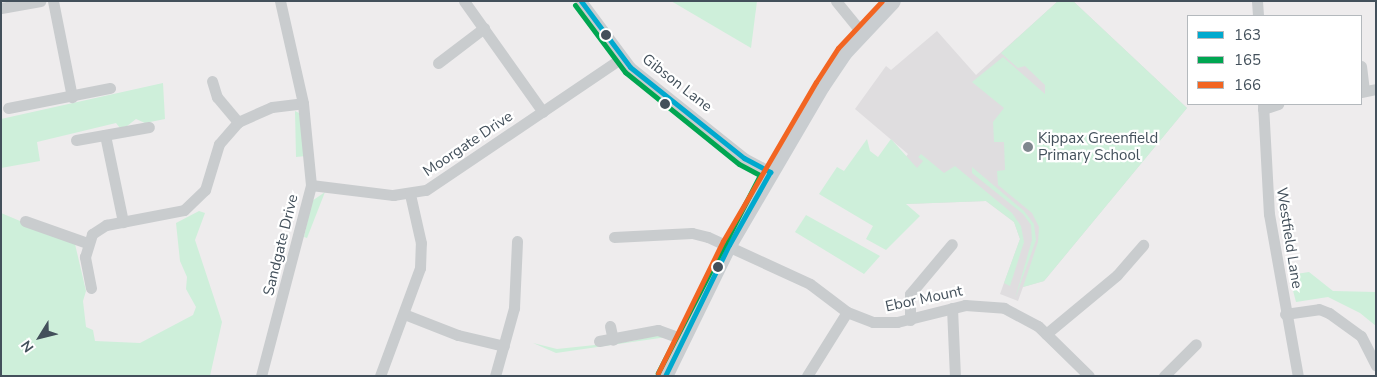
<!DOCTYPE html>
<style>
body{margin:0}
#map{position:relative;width:1377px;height:377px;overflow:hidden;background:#eeeced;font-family:"Nunito Sans",sans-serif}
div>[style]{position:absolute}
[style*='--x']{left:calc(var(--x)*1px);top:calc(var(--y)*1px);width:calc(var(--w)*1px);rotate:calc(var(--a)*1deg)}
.education>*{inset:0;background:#dfdddf}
.green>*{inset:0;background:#ceefda}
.street>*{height:11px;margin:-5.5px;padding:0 5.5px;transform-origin:5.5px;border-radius:5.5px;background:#c9ccce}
.secondary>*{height:15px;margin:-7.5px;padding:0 7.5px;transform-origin:7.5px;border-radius:7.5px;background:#c9cdd0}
.bus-1>*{height:5px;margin:-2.5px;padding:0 2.5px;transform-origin:2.5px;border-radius:2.5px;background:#00a9ce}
.bus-2>*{height:5px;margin:-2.5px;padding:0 2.5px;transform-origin:2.5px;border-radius:2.5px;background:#00a651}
.bus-3>*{height:5px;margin:-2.5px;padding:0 2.5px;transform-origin:2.5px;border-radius:2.5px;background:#f26522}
.dots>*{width:14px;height:14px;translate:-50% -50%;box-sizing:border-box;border:2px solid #fff;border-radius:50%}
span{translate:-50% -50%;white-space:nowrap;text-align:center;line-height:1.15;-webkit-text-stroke:4.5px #fff;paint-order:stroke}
.street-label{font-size:15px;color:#43505b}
.poi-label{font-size:15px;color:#43505b}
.left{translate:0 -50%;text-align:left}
.frame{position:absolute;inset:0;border:2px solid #43505b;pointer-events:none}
.legend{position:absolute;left:1187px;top:15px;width:175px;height:90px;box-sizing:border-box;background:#fff;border:1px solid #b4b9bd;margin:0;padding:6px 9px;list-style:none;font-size:15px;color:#43505b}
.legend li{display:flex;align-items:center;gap:10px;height:25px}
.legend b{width:25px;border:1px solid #b4b9bd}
.north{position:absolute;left:15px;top:312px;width:50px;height:50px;-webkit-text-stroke:4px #fff;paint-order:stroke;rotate:234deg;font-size:14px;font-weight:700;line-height:20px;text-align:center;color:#43505b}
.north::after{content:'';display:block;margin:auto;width:18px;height:22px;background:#43505b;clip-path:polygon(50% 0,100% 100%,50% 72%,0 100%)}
</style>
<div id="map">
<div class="education">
<div style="clip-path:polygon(1058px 1px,1073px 1px,1187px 108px,1044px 281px,1023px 287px,1018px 301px,1000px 294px,1020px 239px,1014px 222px,986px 201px,906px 204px,884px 184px,908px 154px,855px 109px,886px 66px,891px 70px,937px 31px,976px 75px)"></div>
</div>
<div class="green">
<div style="clip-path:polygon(671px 1px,757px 1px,751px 48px)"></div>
<div style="clip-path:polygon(1058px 1px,1073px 1px,1187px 108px,1044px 281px,1023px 287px,1038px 242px,1039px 227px,1032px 213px,998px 185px,997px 171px,1005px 170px,1004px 142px,994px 142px,993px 122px,1004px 108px,972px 82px,1003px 57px,1045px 94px,1045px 85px,1025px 66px,1018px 68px,1001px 53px)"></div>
<div style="clip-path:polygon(163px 83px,165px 119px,145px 123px,136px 119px,127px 126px,120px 128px,116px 123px,37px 142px,40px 161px,1px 168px,1px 119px)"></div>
<div style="clip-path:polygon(295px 111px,299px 113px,306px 156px,296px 157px)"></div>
<div style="clip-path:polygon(867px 139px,870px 151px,878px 157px,891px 139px,917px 168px,923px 161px,918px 157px,921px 154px,944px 173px,955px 166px,1012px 213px,1021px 226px,1024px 242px,1010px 286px,1004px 283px,1020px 239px,1014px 222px,986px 201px,906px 204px,920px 216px,886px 250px,866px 239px,873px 226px,819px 194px,837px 167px,844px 171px)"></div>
<div style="clip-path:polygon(972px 167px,1024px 211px,1034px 224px,1036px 240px,1015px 299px,1032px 240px,1031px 225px,1023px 214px,972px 173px)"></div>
<div style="clip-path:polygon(325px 192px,307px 238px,304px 237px,312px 201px)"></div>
<div style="clip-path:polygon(199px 211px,205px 213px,195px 240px,222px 322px,210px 376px,1px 376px,1px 213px,75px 244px,86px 291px,83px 301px,86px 327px,93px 330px,95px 341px,140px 343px,193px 315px,196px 307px,186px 289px,187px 277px,180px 261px,176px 223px)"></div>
<div style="clip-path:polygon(806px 215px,880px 256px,864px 274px,795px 232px)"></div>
<div style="clip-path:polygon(1309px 272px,1333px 291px,1376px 292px,1376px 326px,1360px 313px,1328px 297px,1296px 302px,1289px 275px)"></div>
<div style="clip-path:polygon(654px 335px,667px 337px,556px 353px,533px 343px,557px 349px,633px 341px)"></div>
</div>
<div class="street">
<div style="--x:53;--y:1;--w:98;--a:78.8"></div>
<div style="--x:464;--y:1;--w:136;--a:54.6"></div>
<div style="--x:581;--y:1;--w:82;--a:53.4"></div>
<div style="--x:630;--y:67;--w:146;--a:38.6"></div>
<div style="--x:744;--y:158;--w:30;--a:28"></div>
<div style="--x:836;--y:1;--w:41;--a:50.9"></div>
<div style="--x:1257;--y:1;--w:15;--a:86"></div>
<div style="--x:1;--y:8;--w:40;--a:-10"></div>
<div style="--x:438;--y:63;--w:58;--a:-37.3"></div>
<div style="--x:1361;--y:66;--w:25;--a:83"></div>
<div style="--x:212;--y:81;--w:17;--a:73"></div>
<div style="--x:217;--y:97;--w:33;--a:50"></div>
<div style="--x:1361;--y:92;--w:15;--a:-11"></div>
<div style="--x:1263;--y:104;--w:110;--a:86.9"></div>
<div style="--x:1269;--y:214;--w:165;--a:79.9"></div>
<div style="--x:8;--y:108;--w:104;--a:-11.1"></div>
<div style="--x:1263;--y:109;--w:16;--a:-18"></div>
<div style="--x:105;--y:135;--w:89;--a:78.3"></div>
<div style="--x:76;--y:140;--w:74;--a:-10.1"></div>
<div style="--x:311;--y:185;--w:83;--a:7"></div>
<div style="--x:393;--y:195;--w:33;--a:-9"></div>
<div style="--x:426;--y:190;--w:236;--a:-34"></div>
<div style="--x:25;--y:221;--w:66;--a:19.5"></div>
<div style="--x:614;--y:237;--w:78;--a:-2.9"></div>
<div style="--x:692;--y:233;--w:16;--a:14"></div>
<div style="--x:708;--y:237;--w:112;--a:24.7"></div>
<div style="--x:810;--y:284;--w:46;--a:37.1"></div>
<div style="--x:847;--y:312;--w:28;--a:21"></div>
<div style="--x:873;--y:322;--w:24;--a:0"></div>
<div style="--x:897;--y:322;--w:70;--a:-14"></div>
<div style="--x:965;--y:305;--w:39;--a:4"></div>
<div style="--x:1004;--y:308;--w:38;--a:28"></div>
<div style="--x:1038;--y:326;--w:71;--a:44.4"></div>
<div style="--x:91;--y:288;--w:32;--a:-101"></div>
<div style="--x:85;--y:257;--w:24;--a:-73"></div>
<div style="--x:92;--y:234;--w:17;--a:-33"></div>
<div style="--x:106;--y:225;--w:79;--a:-10.9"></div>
<div style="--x:184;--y:210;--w:29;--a:-44"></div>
<div style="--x:205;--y:190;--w:48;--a:-73.1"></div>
<div style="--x:219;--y:144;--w:29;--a:-49"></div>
<div style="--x:238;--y:122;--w:37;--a:-24"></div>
<div style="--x:272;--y:107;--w:31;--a:-7"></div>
<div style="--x:952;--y:308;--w:68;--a:87.5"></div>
<div style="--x:404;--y:314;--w:58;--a:21.3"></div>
<div style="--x:458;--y:335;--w:47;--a:13.4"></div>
<div style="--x:1285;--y:314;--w:34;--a:-8"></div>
<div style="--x:1319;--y:309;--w:11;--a:22"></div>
<div style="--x:1329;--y:313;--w:39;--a:36"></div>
<div style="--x:1361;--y:336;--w:33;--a:63"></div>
<div style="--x:910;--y:320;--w:26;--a:-90"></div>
<div style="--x:910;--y:294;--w:65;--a:-50"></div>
<div style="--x:610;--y:326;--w:14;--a:78"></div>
<div style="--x:1046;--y:334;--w:92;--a:-39.7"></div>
<div style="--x:1117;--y:275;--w:40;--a:-49"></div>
<div style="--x:599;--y:341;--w:60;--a:-10.6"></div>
<div style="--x:658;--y:330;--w:27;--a:20"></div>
<div style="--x:261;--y:376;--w:197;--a:-75.3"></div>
<div style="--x:311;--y:185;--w:82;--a:-95.6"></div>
<div style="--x:303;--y:103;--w:105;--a:-102.7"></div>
<div style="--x:380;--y:376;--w:115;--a:-69.7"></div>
<div style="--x:420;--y:268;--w:25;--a:-88"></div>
<div style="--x:421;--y:243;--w:50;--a:-102.7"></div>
<div style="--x:495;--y:376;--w:71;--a:-74.4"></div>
<div style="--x:514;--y:308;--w:67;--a:-87.4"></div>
<div style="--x:807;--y:376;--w:75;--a:-58"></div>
<div style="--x:1164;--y:376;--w:45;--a:-45"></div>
</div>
<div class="secondary">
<div style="--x:665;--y:376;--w:146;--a:-64"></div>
<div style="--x:729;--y:245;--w:184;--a:-59.7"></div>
<div style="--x:822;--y:86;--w:40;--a:-56"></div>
<div style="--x:844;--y:53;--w:71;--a:-46.7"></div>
</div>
<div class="bus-1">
<div style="--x:581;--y:1;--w:82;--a:53.4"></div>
<div style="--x:630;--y:67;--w:146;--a:38.6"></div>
<div style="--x:744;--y:158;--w:30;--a:28"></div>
<div style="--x:665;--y:376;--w:146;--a:-64"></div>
<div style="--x:729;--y:245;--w:84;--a:-60.7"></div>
</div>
<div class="bus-2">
<div style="--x:575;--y:5;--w:84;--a:53.3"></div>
<div style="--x:625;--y:72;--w:146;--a:38.9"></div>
<div style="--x:739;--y:164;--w:24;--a:28"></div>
<div style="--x:760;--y:175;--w:223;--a:117.3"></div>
</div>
<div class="bus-3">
<div style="--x:658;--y:373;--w:147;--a:-63.8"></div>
<div style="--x:723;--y:241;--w:184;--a:-59.7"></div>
<div style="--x:816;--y:82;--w:40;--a:-57.1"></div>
<div style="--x:838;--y:48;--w:64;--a:-46.9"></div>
</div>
<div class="dots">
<div style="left:606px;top:35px;background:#43505b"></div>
<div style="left:665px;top:104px;background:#43505b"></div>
<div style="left:1028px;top:147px;background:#7f878e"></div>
<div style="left:718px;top:267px;background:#43505b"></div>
</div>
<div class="street-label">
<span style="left:677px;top:83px;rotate:38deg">Gibson Lane</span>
<span style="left:468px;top:144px;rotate:-34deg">Moorgate Drive</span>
<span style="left:1289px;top:238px;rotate:81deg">Westfield Lane</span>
<span style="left:281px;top:245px;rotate:-76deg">Sandgate Drive</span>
<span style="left:924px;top:299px;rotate:-12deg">Ebor Mount</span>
</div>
<div class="poi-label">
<span class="left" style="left:1038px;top:147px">Kippax Greenfield<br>Primary School</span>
</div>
<div class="frame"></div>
<ul class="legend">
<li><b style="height:6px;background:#00a9ce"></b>163</li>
<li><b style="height:6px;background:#00a651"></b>165</li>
<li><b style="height:6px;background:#f26522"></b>166</li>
</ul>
<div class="north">N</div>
</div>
